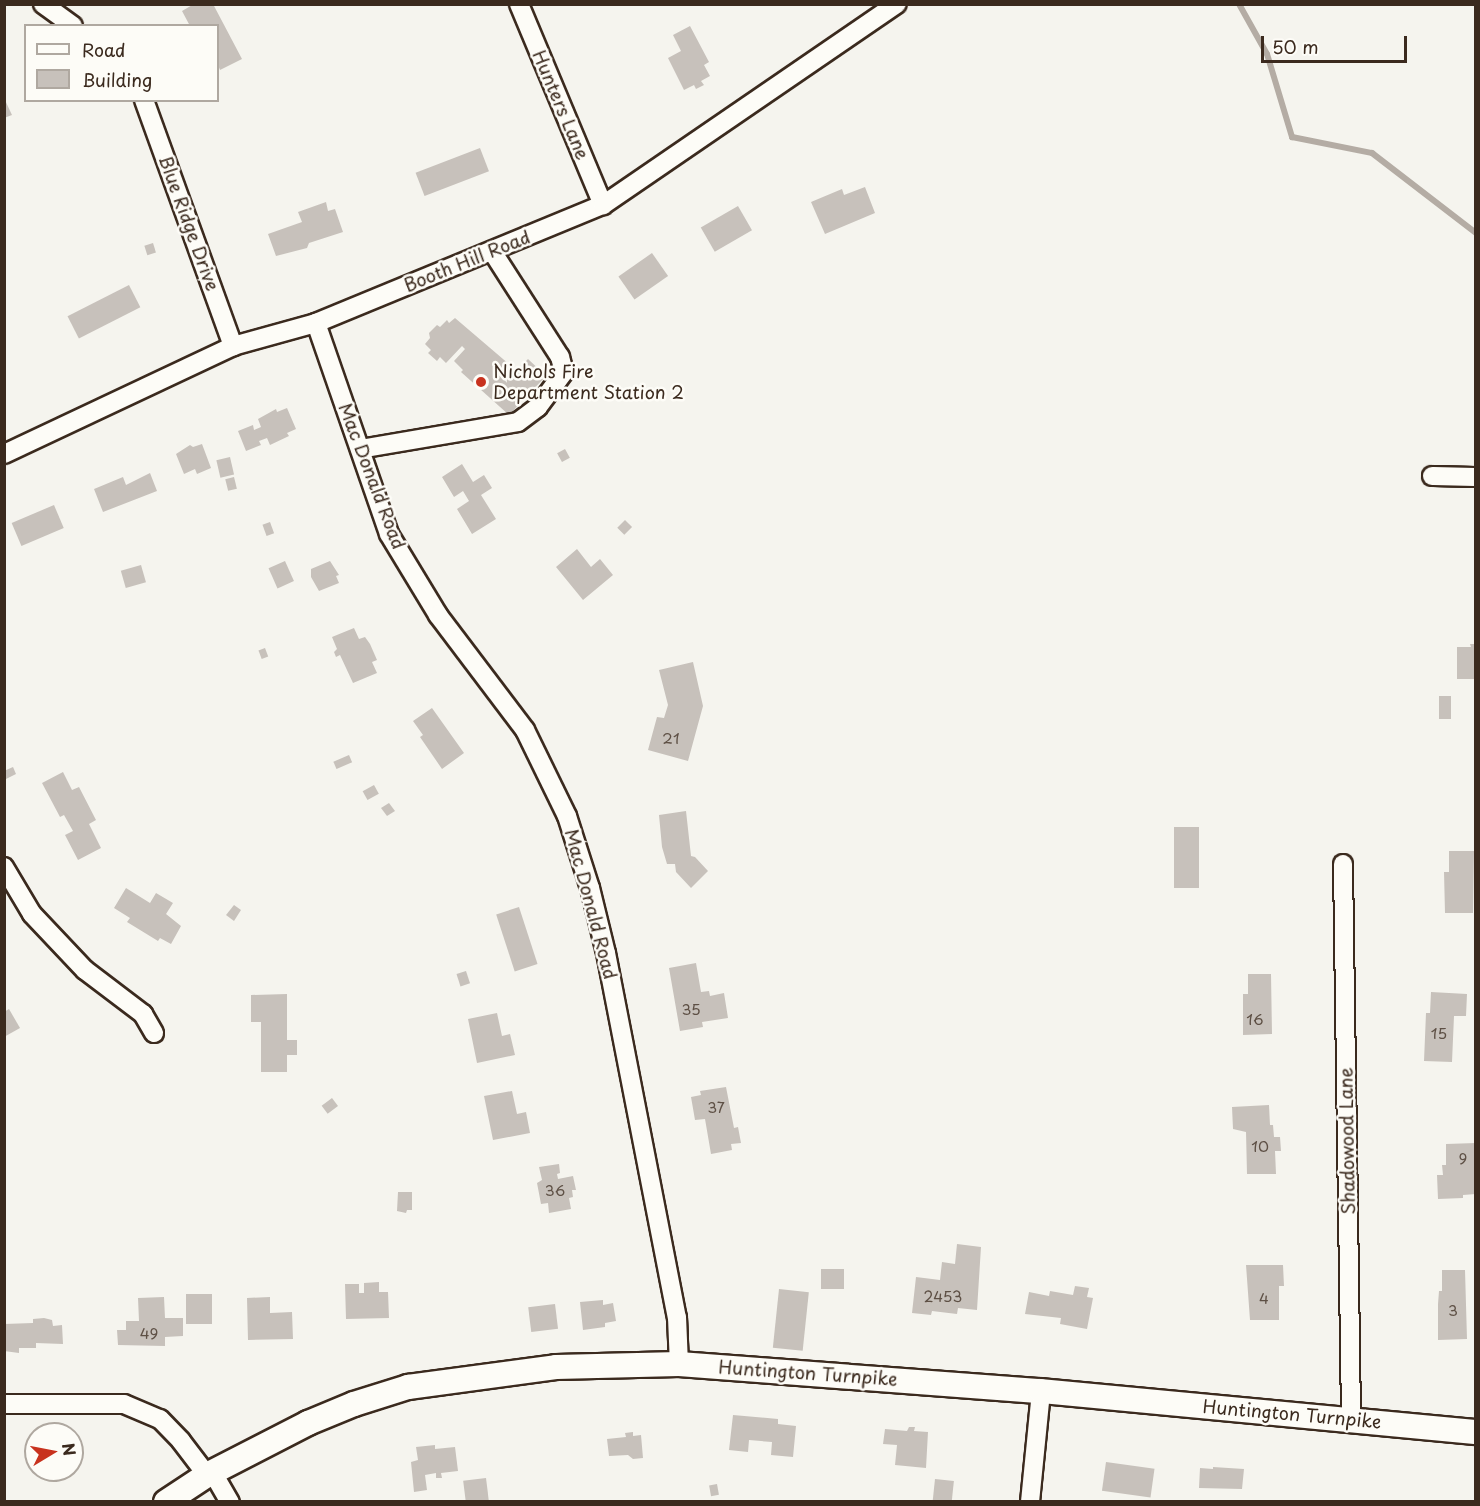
<!DOCTYPE html>
<style>
body{margin:0}
#map{position:relative;width:1480px;height:1506px;overflow:hidden;background:#f5f4ee;font-family:"Playpen Sans",sans-serif}
div>[style]{position:absolute}
[style*='--x']{left:calc(var(--x)*1px);top:calc(var(--y)*1px);width:calc(var(--w)*1px);rotate:calc(var(--a)*1deg)}
.stream>*{height:6px;margin:-3px;padding:0 3px;transform-origin:3px;border-radius:3px;background:#b4aca4}
.building>*{inset:0;background:#c7c1bb;transform-origin:0 0}
.roads{filter:drop-shadow(2px 0 #3b2a1e) drop-shadow(-2px 0 #3b2a1e) drop-shadow(0 2px #3b2a1e) drop-shadow(0 -2px #3b2a1e)}
.minor>*{height:18px;margin:-9px;padding:0 9px;transform-origin:9px;border-radius:9px;background:#fdfcf7}
.major>*{height:24px;margin:-12px;padding:0 12px;transform-origin:12px;border-radius:12px;background:#fdfcf7}
.dots>*{width:16px;height:16px;translate:-50% -50%;box-sizing:border-box;border:3px solid #fdfcf7;border-radius:50%}
span{translate:-50% -50%;white-space:nowrap;text-align:center;line-height:1.15;-webkit-text-stroke:5px #fdfcf7;paint-order:stroke}
.number-label{font-size:15px;color:#5e5045}
.number-label span{-webkit-text-stroke-width:0}
.street-label{font-size:18px;color:#3b2a1e}
.poi-label{font-size:18px;color:#3b2a1e}
.left{translate:0 -50%;text-align:left}
.frame{position:absolute;inset:0;border:6px solid #3b2a1e;pointer-events:none}
.legend{position:absolute;left:24px;top:24px;width:195px;height:78px;box-sizing:border-box;background:#fdfcf7;border:2px solid #afa8a0;margin:0;padding:8px 10px;list-style:none;font-size:18px;color:#3b2a1e}
.legend li{display:flex;align-items:center;gap:12px;height:30px}
.legend b{width:30px;border:2px solid #afa8a0}
.north{position:absolute;left:24px;top:1422px;width:60px;height:60px;box-sizing:border-box;background:#fdfcf7;border:2px solid #afa8a0;border-radius:50%;rotate:80deg;font-size:16px;font-weight:700;line-height:24px;text-align:center;color:#3b2a1e}
.north::after{content:'';display:block;margin:auto;width:21px;height:27px;background:#c8321e;clip-path:polygon(50% 0,100% 100%,50% 72%,0 100%)}
.scale{position:absolute;left:1261px;top:36px;width:146px;height:27px;box-sizing:border-box;border:3px solid #3b2a1e;border-top:0;padding-left:8px;font-size:18px;line-height:21px;white-space:nowrap;color:#3b2a1e;-webkit-text-stroke:4px #fdfcf7;paint-order:stroke}
</style>
<div id="map">
<div class="stream">
<div style="--x:1239;--y:4;--w:57;--a:60.8"></div>
<div style="--x:1267;--y:54;--w:87;--a:73.2"></div>
<div style="--x:1292;--y:137;--w:82;--a:11.3"></div>
<div style="--x:1372;--y:153;--w:131;--a:37.6"></div>
</div>
<div class="building">
<div style="clip-path:polygon(194px 4px,213px 4px,242px 59px,220px 70px,218px 65px,218px 26px,190px 26px,182px 11px)"></div>
<div style="clip-path:polygon(690px 26px,709px 62px,704px 65px,710px 76px,701px 81px,704px 85px,696px 89px,694px 85px,684px 90px,668px 58px,681px 51px,673px 35px)"></div>
<div style="clip-path:polygon(4px 98px,12px 115px,4px 118px)"></div>
<div style="left:480px;top:148px;width:25px;height:69px;rotate:69deg"></div>
<div style="clip-path:polygon(865px 187px,875px 213px,825px 234px,811px 202px,842px 189px,844px 195px)"></div>
<div style="clip-path:polygon(326px 202px,328px 211px,335px 209px,343px 232px,309px 243px,307px 248px,276px 256px,268px 234px,302px 222px,298px 212px)"></div>
<div style="left:738px;top:206px;width:28px;height:43px;rotate:60deg"></div>
<div style="left:153px;top:243px;width:10px;height:9px;rotate:73deg"></div>
<div style="left:652px;top:253px;width:28px;height:41px;rotate:55deg"></div>
<div style="left:129px;top:285px;width:25px;height:69px;rotate:63deg"></div>
<div style="clip-path:polygon(455px 318px,510px 365px,507px 368px,513px 374px,528px 359px,546px 376px,509px 415px,461px 372px,463px 370px,454px 361px,465px 349px,462px 346px,446px 363px,440px 357px,437px 361px,428px 353px,431px 350px,425px 344px,430px 338px,429px 333px,437px 325px,440px 327px,447px 320px,449px 323px)"></div>
<div style="clip-path:polygon(287px 408px,296px 429px,287px 433px,289px 436px,270px 445px,267px 438px,259px 441px,261px 445px,246px 451px,238px 431px,253px 425px,254px 430px,261px 427px,258px 419px,276px 409px,277px 412px)"></div>
<div style="clip-path:polygon(202px 444px,211px 468px,197px 474px,195px 469px,184px 474px,176px 454px,190px 445px,193px 447px)"></div>
<div style="left:565px;top:449px;width:10px;height:9px;rotate:61deg"></div>
<div style="left:230px;top:457px;width:18px;height:14px;rotate:77deg"></div>
<div style="clip-path:polygon(462px 464px,473px 482px,484px 475px,492px 488px,481px 495px,496px 519px,472px 534px,457px 509px,469px 501px,463px 491px,454px 497px,442px 477px)"></div>
<div style="clip-path:polygon(150px 473px,157px 491px,103px 512px,94px 489px,123px 477px,126px 485px)"></div>
<div style="left:234px;top:477px;width:12px;height:9px;rotate:76deg"></div>
<div style="left:54px;top:505px;width:25px;height:46px;rotate:67deg"></div>
<div style="left:625px;top:520px;width:10px;height:11px;rotate:45deg"></div>
<div style="left:270px;top:522px;width:12px;height:8px;rotate:70deg"></div>
<div style="clip-path:polygon(577px 549px,591px 567px,600px 559px,613px 575px,583px 600px,556px 567px)"></div>
<div style="left:285px;top:561px;width:22px;height:18px;rotate:66deg"></div>
<div style="clip-path:polygon(330px 561px,339px 575px,336px 576px,339px 583px,319px 591px,311px 577px,311px 569px)"></div>
<div style="left:141px;top:565px;width:18px;height:21px;rotate:74deg"></div>
<div style="clip-path:polygon(354px 628px,359px 639px,365px 637px,370px 644px,377px 660px,372px 662px,377px 673px,353px 683px,340px 655px,336px 657px,334px 652px,337px 649px,332px 637px)"></div>
<div style="clip-path:polygon(1470px 644px,1476px 644px,1476px 679px,1457px 679px,1457px 647px,1471px 647px)"></div>
<div style="left:265px;top:648px;width:9px;height:7px;rotate:69deg"></div>
<div style="clip-path:polygon(693px 662px,703px 706px,688px 761px,648px 750px,657px 717px,664px 718px,668px 705px,659px 670px)"></div>
<div style="left:1439px;top:696px;width:12px;height:23px"></div>
<div style="clip-path:polygon(432px 708px,464px 753px,442px 769px,420px 737px,423px 735px,413px 721px)"></div>
<div style="left:349px;top:755px;width:8px;height:17px;rotate:67deg"></div>
<div style="clip-path:polygon(13px 767px,16px 774px,6px 779px,4px 771px)"></div>
<div style="clip-path:polygon(63px 772px,72px 790px,79px 787px,96px 820px,89px 824px,101px 848px,78px 860px,65px 835px,73px 831px,64px 815px,60px 817px,42px 783px)"></div>
<div style="left:374px;top:785px;width:10px;height:13px;rotate:61deg"></div>
<div style="clip-path:polygon(389px 803px,395px 811px,387px 816px,381px 808px)"></div>
<div style="clip-path:polygon(686px 811px,691px 856px,695px 857px,708px 871px,691px 888px,676px 872px,675px 864px,667px 864px,662px 847px,659px 815px)"></div>
<div style="left:1174px;top:827px;width:25px;height:61px"></div>
<div style="clip-path:polygon(1449px 851px,1474px 851px,1473px 913px,1445px 913px,1444px 872px,1449px 872px)"></div>
<div style="clip-path:polygon(126px 888px,150px 903px,156px 893px,173px 903px,166px 914px,181px 926px,171px 944px,160px 938px,158px 941px,127px 922px,130px 918px,114px 908px)"></div>
<div style="clip-path:polygon(234px 905px,241px 910px,234px 921px,226px 915px)"></div>
<div style="left:519px;top:907px;width:60px;height:24px;rotate:72deg"></div>
<div style="clip-path:polygon(696px 963px,701px 992px,709px 991px,710px 996px,724px 993px,728px 1018px,702px 1022px,703px 1027px,680px 1031px,669px 968px)"></div>
<div style="left:466px;top:971px;width:13px;height:10px;rotate:72deg"></div>
<div style="clip-path:polygon(1248px 974px,1271px 974px,1272px 1034px,1243px 1035px,1243px 994px,1248px 994px)"></div>
<div style="clip-path:polygon(1431px 992px,1467px 994px,1466px 1016px,1454px 1016px,1452px 1062px,1424px 1061px,1426px 1013px,1430px 1013px)"></div>
<div style="clip-path:polygon(287px 994px,287px 1040px,297px 1040px,297px 1055px,287px 1055px,287px 1072px,261px 1072px,261px 1022px,251px 1022px,251px 995px)"></div>
<div style="clip-path:polygon(9px 1009px,20px 1028px,4px 1037px,4px 1012px)"></div>
<div style="clip-path:polygon(497px 1013px,502px 1036px,510px 1034px,515px 1055px,477px 1063px,468px 1019px)"></div>
<div style="clip-path:polygon(726px 1087px,734px 1128px,738px 1127px,741px 1143px,731px 1144px,732px 1150px,711px 1154px,705px 1119px,695px 1120px,691px 1097px,701px 1095px,700px 1091px)"></div>
<div style="clip-path:polygon(512px 1091px,517px 1114px,526px 1112px,530px 1133px,493px 1140px,484px 1096px)"></div>
<div style="left:332px;top:1098px;width:10px;height:13px;rotate:53deg"></div>
<div style="clip-path:polygon(1269px 1105px,1270px 1125px,1273px 1125px,1274px 1137px,1280px 1137px,1281px 1151px,1275px 1151px,1276px 1174px,1247px 1174px,1246px 1132px,1233px 1129px,1232px 1107px)"></div>
<div style="clip-path:polygon(1476px 1143px,1476px 1194px,1463px 1195px,1463px 1198px,1438px 1199px,1437px 1175px,1443px 1175px,1442px 1165px,1446px 1165px,1446px 1144px)"></div>
<div style="clip-path:polygon(559px 1164px,560px 1173px,557px 1174px,558px 1179px,573px 1176px,576px 1190px,572px 1190px,573px 1197px,569px 1198px,571px 1209px,549px 1213px,548px 1203px,541px 1204px,537px 1183px,542px 1180px,539px 1167px)"></div>
<div style="clip-path:polygon(398px 1192px,412px 1192px,412px 1210px,407px 1210px,406px 1213px,397px 1211px)"></div>
<div style="clip-path:polygon(957px 1244px,981px 1247px,977px 1310px,958px 1308px,957px 1314px,932px 1311px,931px 1315px,912px 1313px,916px 1277px,940px 1280px,942px 1262px,955px 1264px)"></div>
<div style="clip-path:polygon(1246px 1265px,1283px 1265px,1284px 1286px,1279px 1286px,1279px 1320px,1250px 1320px)"></div>
<div style="left:821px;top:1269px;width:23px;height:20px"></div>
<div style="clip-path:polygon(1442px 1270px,1465px 1270px,1467px 1339px,1438px 1340px,1438px 1304px,1439px 1291px,1442px 1291px)"></div>
<div style="clip-path:polygon(379px 1282px,379px 1292px,388px 1292px,389px 1318px,346px 1319px,345px 1284px,359px 1284px,359px 1293px,364px 1293px,364px 1283px)"></div>
<div style="clip-path:polygon(1075px 1286px,1089px 1288px,1087px 1297px,1093px 1298px,1087px 1329px,1060px 1324px,1061px 1318px,1025px 1314px,1029px 1292px,1049px 1296px,1050px 1291px,1073px 1295px)"></div>
<div style="left:779px;top:1289px;width:30px;height:59px;rotate:6deg"></div>
<div style="left:186px;top:1294px;width:26px;height:30px"></div>
<div style="clip-path:polygon(164px 1297px,165px 1318px,183px 1318px,183px 1336px,165px 1337px,165px 1346px,118px 1345px,117px 1330px,126px 1330px,126px 1321px,139px 1321px,138px 1298px)"></div>
<div style="clip-path:polygon(270px 1297px,270px 1313px,292px 1312px,293px 1339px,248px 1340px,247px 1298px)"></div>
<div style="clip-path:polygon(603px 1300px,603px 1305px,613px 1303px,616px 1321px,605px 1323px,605px 1327px,583px 1330px,580px 1302px)"></div>
<div style="left:555px;top:1304px;width:25px;height:27px;rotate:83deg"></div>
<div style="clip-path:polygon(44px 1318px,52px 1320px,53px 1326px,62px 1325px,63px 1344px,36px 1343px,36px 1348px,19px 1348px,19px 1353px,4px 1351px,4px 1324px,33px 1323px,33px 1319px)"></div>
<div style="clip-path:polygon(733px 1415px,778px 1419px,778px 1424px,796px 1426px,793px 1457px,771px 1455px,772px 1442px,749px 1440px,748px 1452px,729px 1450px)"></div>
<div style="clip-path:polygon(909px 1427px,915px 1427px,914px 1431px,928px 1432px,926px 1468px,895px 1465px,897px 1445px,883px 1444px,885px 1429px,907px 1431px)"></div>
<div style="clip-path:polygon(633px 1432px,633px 1436px,641px 1435px,643px 1458px,633px 1459px,628px 1455px,609px 1456px,607px 1439px,626px 1437px,625px 1433px)"></div>
<div style="clip-path:polygon(435px 1445px,435px 1449px,455px 1447px,458px 1471px,441px 1473px,442px 1478px,436px 1478px,436px 1473px,425px 1475px,427px 1490px,414px 1492px,411px 1462px,418px 1460px,416px 1447px)"></div>
<div style="left:1106px;top:1462px;width:49px;height:29px;rotate:8deg"></div>
<div style="clip-path:polygon(1213px 1467px,1244px 1469px,1242px 1489px,1199px 1488px,1200px 1468px,1213px 1469px)"></div>
<div style="left:486px;top:1478px;width:24px;height:23px;rotate:83deg"></div>
<div style="left:935px;top:1479px;width:19px;height:23px;rotate:6deg"></div>
<div style="left:717px;top:1484px;width:11px;height:8px;rotate:80deg"></div>
</div>
<div class="roads">
<div class="minor">
<div style="--x:43;--y:4;--w:37;--a:36"></div>
<div style="--x:519;--y:4;--w:218;--a:67.3"></div>
<div style="--x:144;--y:100;--w:262;--a:70.1"></div>
<div style="--x:316;--y:323;--w:223;--a:70.9"></div>
<div style="--x:389;--y:534;--w:95;--a:58.8"></div>
<div style="--x:438;--y:615;--w:144;--a:52.9"></div>
<div style="--x:525;--y:730;--w:96;--a:64"></div>
<div style="--x:567;--y:816;--w:76;--a:72.3"></div>
<div style="--x:590;--y:888;--w:67;--a:76.2"></div>
<div style="--x:606;--y:953;--w:371;--a:79"></div>
<div style="--x:677;--y:1317;--w:47;--a:87.6"></div>
<div style="--x:360;--y:449;--w:160;--a:-9.7"></div>
<div style="--x:518;--y:422;--w:25;--a:-37"></div>
<div style="--x:538;--y:407;--w:44;--a:-53.4"></div>
<div style="--x:564;--y:372;--w:16;--a:-105"></div>
<div style="--x:560;--y:357;--w:126;--a:-122.7"></div>
<div style="--x:4;--y:454;--w:253;--a:-25.2"></div>
<div style="--x:233;--y:346;--w:86;--a:-15.5"></div>
<div style="--x:316;--y:323;--w:310;--a:-22.4"></div>
<div style="--x:603;--y:205;--w:356;--a:-34.4"></div>
<div style="--x:1432;--y:476;--w:44;--a:1.3"></div>
<div style="--x:1343;--y:864;--w:555;--a:89.17"></div>
<div style="--x:4;--y:867;--w:55;--a:59.2"></div>
<div style="--x:32;--y:914;--w:77;--a:46.6"></div>
<div style="--x:85;--y:970;--w:73;--a:37.2"></div>
<div style="--x:143;--y:1014;--w:22;--a:60"></div>
<div style="--x:4;--y:1404;--w:120;--a:0"></div>
<div style="--x:124;--y:1404;--w:39;--a:23"></div>
<div style="--x:160;--y:1419;--w:30;--a:46"></div>
<div style="--x:181;--y:1441;--w:43;--a:52.6"></div>
<div style="--x:213;--y:1473;--w:34;--a:60"></div>
<div style="--x:1030;--y:1502;--w:112;--a:-84.3"></div>
</div>
<div class="major">
<div style="--x:166;--y:1502;--w:49;--a:-33.4"></div>
<div style="--x:207;--y:1475;--w:114;--a:-27.2"></div>
<div style="--x:308;--y:1423;--w:50;--a:-22.4"></div>
<div style="--x:354;--y:1404;--w:57;--a:-17.5"></div>
<div style="--x:408;--y:1387;--w:149;--a:-7.7"></div>
<div style="--x:556;--y:1367;--w:123;--a:-1.4"></div>
<div style="--x:679;--y:1364;--w:363;--a:4.3"></div>
<div style="--x:1041;--y:1391;--w:437;--a:5.4"></div>
</div>
</div>
<div class="dots">
<div style="left:481px;top:382px;background:#c8321e"></div>
</div>
<div class="number-label">
<span style="left:671px;top:738px">21</span>
<span style="left:691px;top:1009px">35</span>
<span style="left:1255px;top:1019px">16</span>
<span style="left:1439px;top:1033px">15</span>
<span style="left:716px;top:1107px">37</span>
<span style="left:1260px;top:1146px">10</span>
<span style="left:1463px;top:1158px">9</span>
<span style="left:555px;top:1190px">36</span>
<span style="left:943px;top:1296px">2453</span>
<span style="left:1264px;top:1298px">4</span>
<span style="left:1453px;top:1310px">3</span>
<span style="left:149px;top:1333px">49</span>
</div>
<div class="street-label">
<span style="left:561px;top:105px;rotate:67deg">Hunters Lane</span>
<span style="left:189px;top:223px;rotate:70deg">Blue Ridge Drive</span>
<span style="left:467px;top:261px;rotate:-22deg">Booth Hill Road</span>
<span style="left:372px;top:476px;rotate:69deg">Mac Donald Road</span>
<span style="left:591px;top:904px;rotate:75deg">Mac Donald Road</span>
<span style="left:1347px;top:1141px;rotate:-91deg">Shadowood Lane</span>
<span style="left:808px;top:1373px;rotate:4deg">Huntington Turnpike</span>
<span style="left:1292px;top:1414px;rotate:5deg">Huntington Turnpike</span>
</div>
<div class="poi-label">
<span class="left" style="left:493px;top:382px">Nichols Fire<br>Department Station 2</span>
</div>
<div class="frame"></div>
<ul class="legend">
<li><b style="height:8px;background:#fdfcf7"></b>Road</li>
<li><b style="height:16px;background:#c7c1bb"></b>Building</li>
</ul>
<div class="north">N</div>
<div class="scale">50 m</div>
</div>
